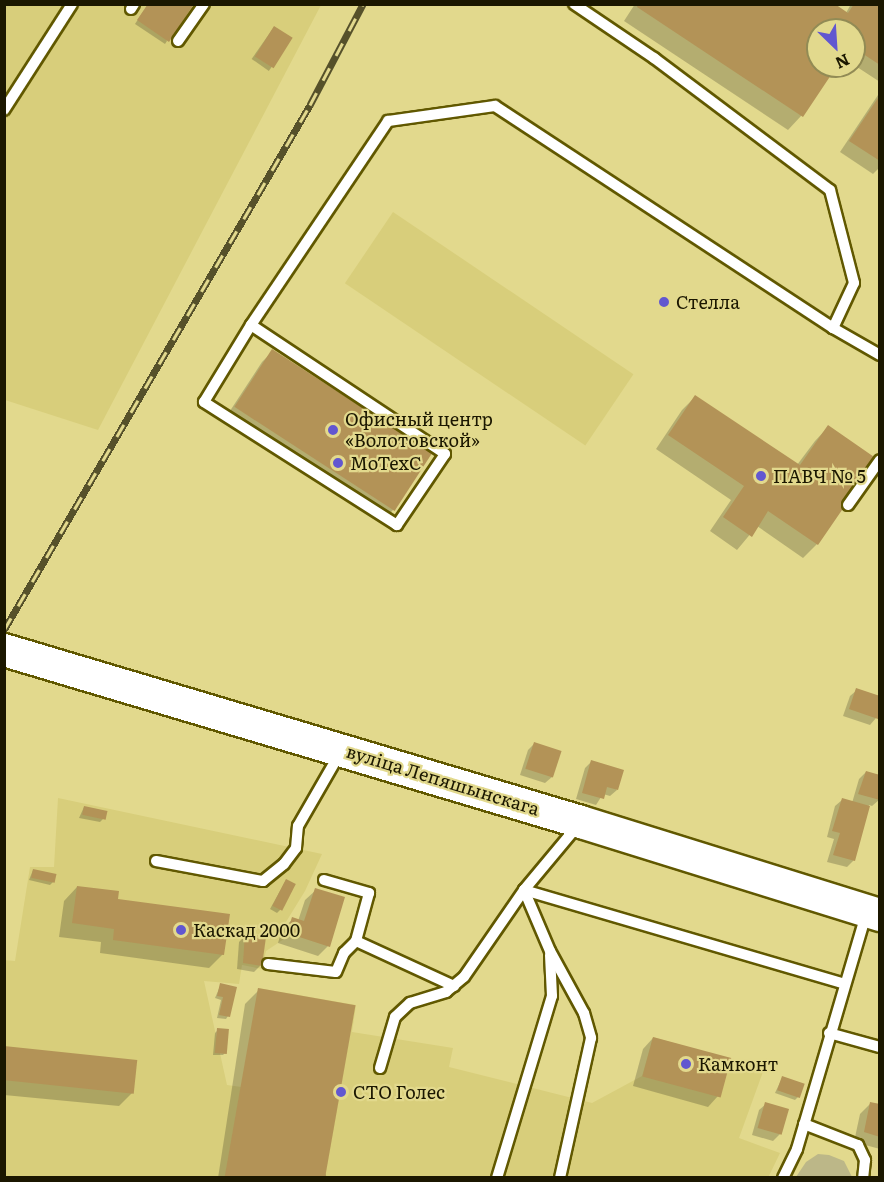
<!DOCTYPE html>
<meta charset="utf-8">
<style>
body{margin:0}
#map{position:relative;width:884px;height:1182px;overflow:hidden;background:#e2d98d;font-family:Literata,serif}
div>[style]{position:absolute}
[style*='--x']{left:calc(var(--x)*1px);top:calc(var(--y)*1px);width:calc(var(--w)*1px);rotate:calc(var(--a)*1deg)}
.built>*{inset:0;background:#d8ce7b;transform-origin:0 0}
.green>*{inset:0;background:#bcb788}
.shadow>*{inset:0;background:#0003;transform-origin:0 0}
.building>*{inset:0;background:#b39357;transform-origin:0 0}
.roads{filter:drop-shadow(2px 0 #615800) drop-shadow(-2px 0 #615800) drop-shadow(0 2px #615800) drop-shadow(0 -2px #615800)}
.lane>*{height:10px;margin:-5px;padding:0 5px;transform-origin:5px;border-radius:5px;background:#fff}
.secondary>*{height:32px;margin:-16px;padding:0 16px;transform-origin:16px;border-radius:16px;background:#fff}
.rail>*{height:7px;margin-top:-3.5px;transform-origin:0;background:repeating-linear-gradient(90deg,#e2d98d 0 14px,#56512a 0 28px);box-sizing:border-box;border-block:2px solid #56512a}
.dots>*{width:16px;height:16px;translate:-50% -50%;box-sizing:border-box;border:3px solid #e2d98d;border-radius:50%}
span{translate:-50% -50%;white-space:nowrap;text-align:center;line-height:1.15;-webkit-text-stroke:4.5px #e2d98d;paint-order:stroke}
.poi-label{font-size:18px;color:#1b1700}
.left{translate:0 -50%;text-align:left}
.street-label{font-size:18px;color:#1b1700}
.frame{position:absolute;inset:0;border:6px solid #1b1700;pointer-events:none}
.north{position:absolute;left:806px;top:18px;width:60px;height:60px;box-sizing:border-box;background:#e2d98d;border:2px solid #928b55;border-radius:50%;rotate:155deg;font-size:16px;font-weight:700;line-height:24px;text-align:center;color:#1b1700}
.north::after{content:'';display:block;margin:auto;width:21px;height:27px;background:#6257d0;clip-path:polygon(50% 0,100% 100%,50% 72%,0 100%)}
</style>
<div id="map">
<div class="built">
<div style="clip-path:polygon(5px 5px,321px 5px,98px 430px,5px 400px)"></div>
<div style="left:393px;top:212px;width:290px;height:86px;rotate:34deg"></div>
<div style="clip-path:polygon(58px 798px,322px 854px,305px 891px,281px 930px,287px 937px,266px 951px,262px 969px,242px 965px,239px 984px,204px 981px,227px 1085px,270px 1091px,243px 1086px,258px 988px,356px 1005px,352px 1032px,453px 1048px,449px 1067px,592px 1103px,642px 1076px,653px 1037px,764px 1069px,739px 1138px,780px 1153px,768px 1178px,5px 1177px,4px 960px,15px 961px,30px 867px,54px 867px)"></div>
</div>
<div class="green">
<div style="clip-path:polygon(818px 1154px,829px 1155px,844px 1161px,852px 1177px,796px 1177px,806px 1162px)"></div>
</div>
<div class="shadow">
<div style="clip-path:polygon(148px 4px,167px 41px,165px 44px,135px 24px)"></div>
<div style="clip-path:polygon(635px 4px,832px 4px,846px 13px,851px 4px,880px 4px,880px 82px,854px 65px,854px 30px,818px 30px,818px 66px,835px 66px,801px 116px,788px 130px,624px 21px)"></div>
<div style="left:274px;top:27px;width:21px;height:39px;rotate:35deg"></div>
<div style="clip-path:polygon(880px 92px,880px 167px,873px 174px,840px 152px)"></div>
<div style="clip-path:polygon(273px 351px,430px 455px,393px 510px,383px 521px,226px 417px,262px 362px)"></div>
<div style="clip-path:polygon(695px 397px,797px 465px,815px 441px,828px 427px,875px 459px,817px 544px,803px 558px,757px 526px,737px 550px,710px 531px,731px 500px,656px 449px,682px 410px)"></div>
<div style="clip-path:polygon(857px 690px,880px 697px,876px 718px,870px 725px,843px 716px,850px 696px)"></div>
<div style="clip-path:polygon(534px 744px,552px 777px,545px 783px,520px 775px,528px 750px)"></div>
<div style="clip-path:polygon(591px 762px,617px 790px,610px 796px,603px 794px,596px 805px,576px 799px,585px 768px)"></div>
<div style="clip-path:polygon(866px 772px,879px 800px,872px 806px,869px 805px,854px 860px,847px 867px,827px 862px,834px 839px,827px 837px,835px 806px,842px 800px,852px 803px,859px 779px)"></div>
<div style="clip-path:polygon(84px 807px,103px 819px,100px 822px,79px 818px)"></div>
<div style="clip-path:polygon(33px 870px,53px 882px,50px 885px,29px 880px)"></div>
<div style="clip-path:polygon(286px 880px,280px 910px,277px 913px,270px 909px)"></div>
<div style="clip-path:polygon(77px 887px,117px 900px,223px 954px,209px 968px,100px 953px,101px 942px,59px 937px,64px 901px)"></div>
<div style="clip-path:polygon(316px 890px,328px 946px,318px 956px,278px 943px,282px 929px,293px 919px,298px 921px,305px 900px)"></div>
<div style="clip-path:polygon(246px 935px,260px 966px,254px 972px,237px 969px,239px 942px)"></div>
<div style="clip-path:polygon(221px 984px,228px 1016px,226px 1019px,217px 1018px,221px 1000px,215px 998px)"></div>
<div style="clip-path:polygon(259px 990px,327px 1178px,218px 1178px,245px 1004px)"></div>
<div style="clip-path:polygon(218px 1030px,226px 1052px,223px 1055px,213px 1055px,215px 1033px)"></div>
<div style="clip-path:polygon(653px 1038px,718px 1096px,708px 1107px,633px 1086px,643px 1049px)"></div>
<div style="clip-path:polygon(4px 1047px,132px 1093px,119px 1106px,4px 1095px)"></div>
<div style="clip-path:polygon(782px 1078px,798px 1097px,795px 1100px,775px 1093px)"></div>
<div style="clip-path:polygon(766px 1104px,780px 1134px,773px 1141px,752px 1135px,759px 1110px)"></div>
<div style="clip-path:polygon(870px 1104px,880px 1106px,880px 1149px,854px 1142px,860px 1114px)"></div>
</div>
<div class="building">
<div style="clip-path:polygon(148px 4px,194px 4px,169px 42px,137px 20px)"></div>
<div style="clip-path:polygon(638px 4px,835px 4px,848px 13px,854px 4px,880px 4px,880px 65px,854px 48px,854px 30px,818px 30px,818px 66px,837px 66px,803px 117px,637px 7px)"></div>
<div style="left:274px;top:26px;width:22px;height:36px;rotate:32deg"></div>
<div style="clip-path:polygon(880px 95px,880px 161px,849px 141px)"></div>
<div style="left:272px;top:349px;width:191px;height:69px;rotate:33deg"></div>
<div style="clip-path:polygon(695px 395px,800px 465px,828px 425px,877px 459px,818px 545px,768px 511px,752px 537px,723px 517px,744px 486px,668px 435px)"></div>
<div style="clip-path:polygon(856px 688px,880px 696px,878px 719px,849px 709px)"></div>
<div style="left:534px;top:742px;width:29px;height:28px;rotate:18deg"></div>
<div style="clip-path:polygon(591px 760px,624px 770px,618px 790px,607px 787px,604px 799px,582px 793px)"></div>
<div style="clip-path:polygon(866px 771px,880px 775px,880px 800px,858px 794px)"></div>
<div style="clip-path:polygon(842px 798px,870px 806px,855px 861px,833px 855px,840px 833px,832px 831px)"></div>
<div style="left:84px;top:806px;width:24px;height:9px;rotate:12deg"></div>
<div style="left:33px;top:869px;width:24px;height:9px;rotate:12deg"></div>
<div style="left:286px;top:879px;width:11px;height:30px;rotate:27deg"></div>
<div style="clip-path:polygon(77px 886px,119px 891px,118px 899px,230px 914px,224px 955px,113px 940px,114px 929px,72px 923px)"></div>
<div style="clip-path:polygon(315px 888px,345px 897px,330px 947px,287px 933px,292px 917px,304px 921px)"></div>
<div style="clip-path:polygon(245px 933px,266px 937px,262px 966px,243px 963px)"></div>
<div style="clip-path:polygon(220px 983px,237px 987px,230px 1017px,219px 1015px,223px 997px,217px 996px)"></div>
<div style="left:258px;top:988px;width:99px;height:192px;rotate:10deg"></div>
<div style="left:217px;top:1028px;width:12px;height:25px;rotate:5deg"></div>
<div style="left:653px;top:1037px;width:81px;height:41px;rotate:15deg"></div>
<div style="left:4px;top:1046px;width:134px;height:34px;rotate:6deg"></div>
<div style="left:782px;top:1076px;width:24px;height:15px;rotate:19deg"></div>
<div style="left:765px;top:1102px;width:25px;height:27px;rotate:16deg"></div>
<div style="clip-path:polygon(870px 1102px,880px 1104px,880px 1137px,864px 1132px)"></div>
</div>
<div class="roads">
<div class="lane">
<div style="--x:574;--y:4;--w:97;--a:34"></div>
<div style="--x:654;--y:58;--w:220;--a:36.9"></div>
<div style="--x:830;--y:190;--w:96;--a:75.5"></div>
<div style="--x:854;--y:283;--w:50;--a:115"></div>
<div style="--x:131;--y:9;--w:6;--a:-59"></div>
<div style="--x:178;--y:41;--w:45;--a:-54.9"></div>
<div style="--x:4;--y:110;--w:126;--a:-57.3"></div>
<div style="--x:251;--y:325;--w:233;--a:33.6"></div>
<div style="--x:445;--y:454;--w:86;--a:124.1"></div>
<div style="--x:397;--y:525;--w:229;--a:-147.5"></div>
<div style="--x:204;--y:402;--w:90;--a:-58.6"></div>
<div style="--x:251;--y:325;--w:246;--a:-56.1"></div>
<div style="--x:388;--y:121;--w:108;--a:-8"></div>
<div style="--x:495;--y:106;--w:404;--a:33.3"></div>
<div style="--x:833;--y:328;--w:54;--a:29.9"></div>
<div style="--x:848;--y:505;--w:55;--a:-54.6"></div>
<div style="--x:156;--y:861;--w:109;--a:10.6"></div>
<div style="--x:263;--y:881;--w:27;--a:-39"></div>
<div style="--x:284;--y:864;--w:20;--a:-53"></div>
<div style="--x:296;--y:848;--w:22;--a:-85"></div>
<div style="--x:298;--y:826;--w:84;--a:-60.1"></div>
<div style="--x:324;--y:880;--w:47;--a:16.1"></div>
<div style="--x:369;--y:893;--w:50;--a:105.2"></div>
<div style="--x:524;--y:890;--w:332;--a:16.3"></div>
<div style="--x:524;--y:890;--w:66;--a:66.9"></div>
<div style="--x:550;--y:951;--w:71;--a:61.3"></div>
<div style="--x:584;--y:1013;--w:26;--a:74"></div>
<div style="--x:591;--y:1038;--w:143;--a:102.5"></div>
<div style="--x:268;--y:964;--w:68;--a:6.7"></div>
<div style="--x:336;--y:972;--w:21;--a:-67"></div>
<div style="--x:344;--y:953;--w:17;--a:-45"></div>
<div style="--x:356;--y:941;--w:108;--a:24.7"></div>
<div style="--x:829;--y:1033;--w:53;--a:15.4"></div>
<div style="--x:380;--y:1068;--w:53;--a:-73.6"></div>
<div style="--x:395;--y:1017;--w:21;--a:-43"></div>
<div style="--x:410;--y:1003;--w:38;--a:-17"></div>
<div style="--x:446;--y:992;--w:23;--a:-40"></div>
<div style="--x:464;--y:977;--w:106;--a:-55.4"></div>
<div style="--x:524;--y:890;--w:86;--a:-50.2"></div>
<div style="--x:804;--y:1124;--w:58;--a:21.3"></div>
<div style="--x:858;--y:1145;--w:17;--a:65"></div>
<div style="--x:865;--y:1160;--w:18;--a:96"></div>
<div style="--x:497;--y:1178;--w:190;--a:-73.2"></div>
<div style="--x:552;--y:996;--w:41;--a:-92.8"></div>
<div style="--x:783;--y:1178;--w:32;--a:-64"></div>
<div style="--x:797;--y:1149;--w:245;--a:-73.6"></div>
</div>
<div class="secondary">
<div style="--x:4;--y:650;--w:602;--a:16.6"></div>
<div style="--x:581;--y:822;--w:313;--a:17.3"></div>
</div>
</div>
<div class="rail">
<div style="--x:4;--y:630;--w:608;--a:-59.76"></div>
<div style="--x:310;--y:105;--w:114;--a:-62.3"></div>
</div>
<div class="dots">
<div style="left:664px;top:302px;background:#6257d0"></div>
<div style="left:333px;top:430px;background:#6257d0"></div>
<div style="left:338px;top:463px;background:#6257d0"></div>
<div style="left:761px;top:476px;background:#6257d0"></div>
<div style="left:181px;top:930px;background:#6257d0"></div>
<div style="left:686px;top:1064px;background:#6257d0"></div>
<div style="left:341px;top:1092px;background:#6257d0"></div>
</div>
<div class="poi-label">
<span class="left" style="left:676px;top:302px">Стелла</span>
<span class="left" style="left:345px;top:430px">Офисный центр<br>«Волотовской»</span>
<span class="left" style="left:350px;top:463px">MoTexC</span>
<span class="left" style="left:773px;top:476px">ПАВЧ № 5</span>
<span class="left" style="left:193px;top:930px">Каскад 2000</span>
<span class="left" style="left:698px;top:1064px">Камконт</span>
<span class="left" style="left:353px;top:1092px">СТО Голес</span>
</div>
<div class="street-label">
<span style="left:443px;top:780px;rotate:17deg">вуліца Лепяшынскага</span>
</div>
<div class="frame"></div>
<div class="north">N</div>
</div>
